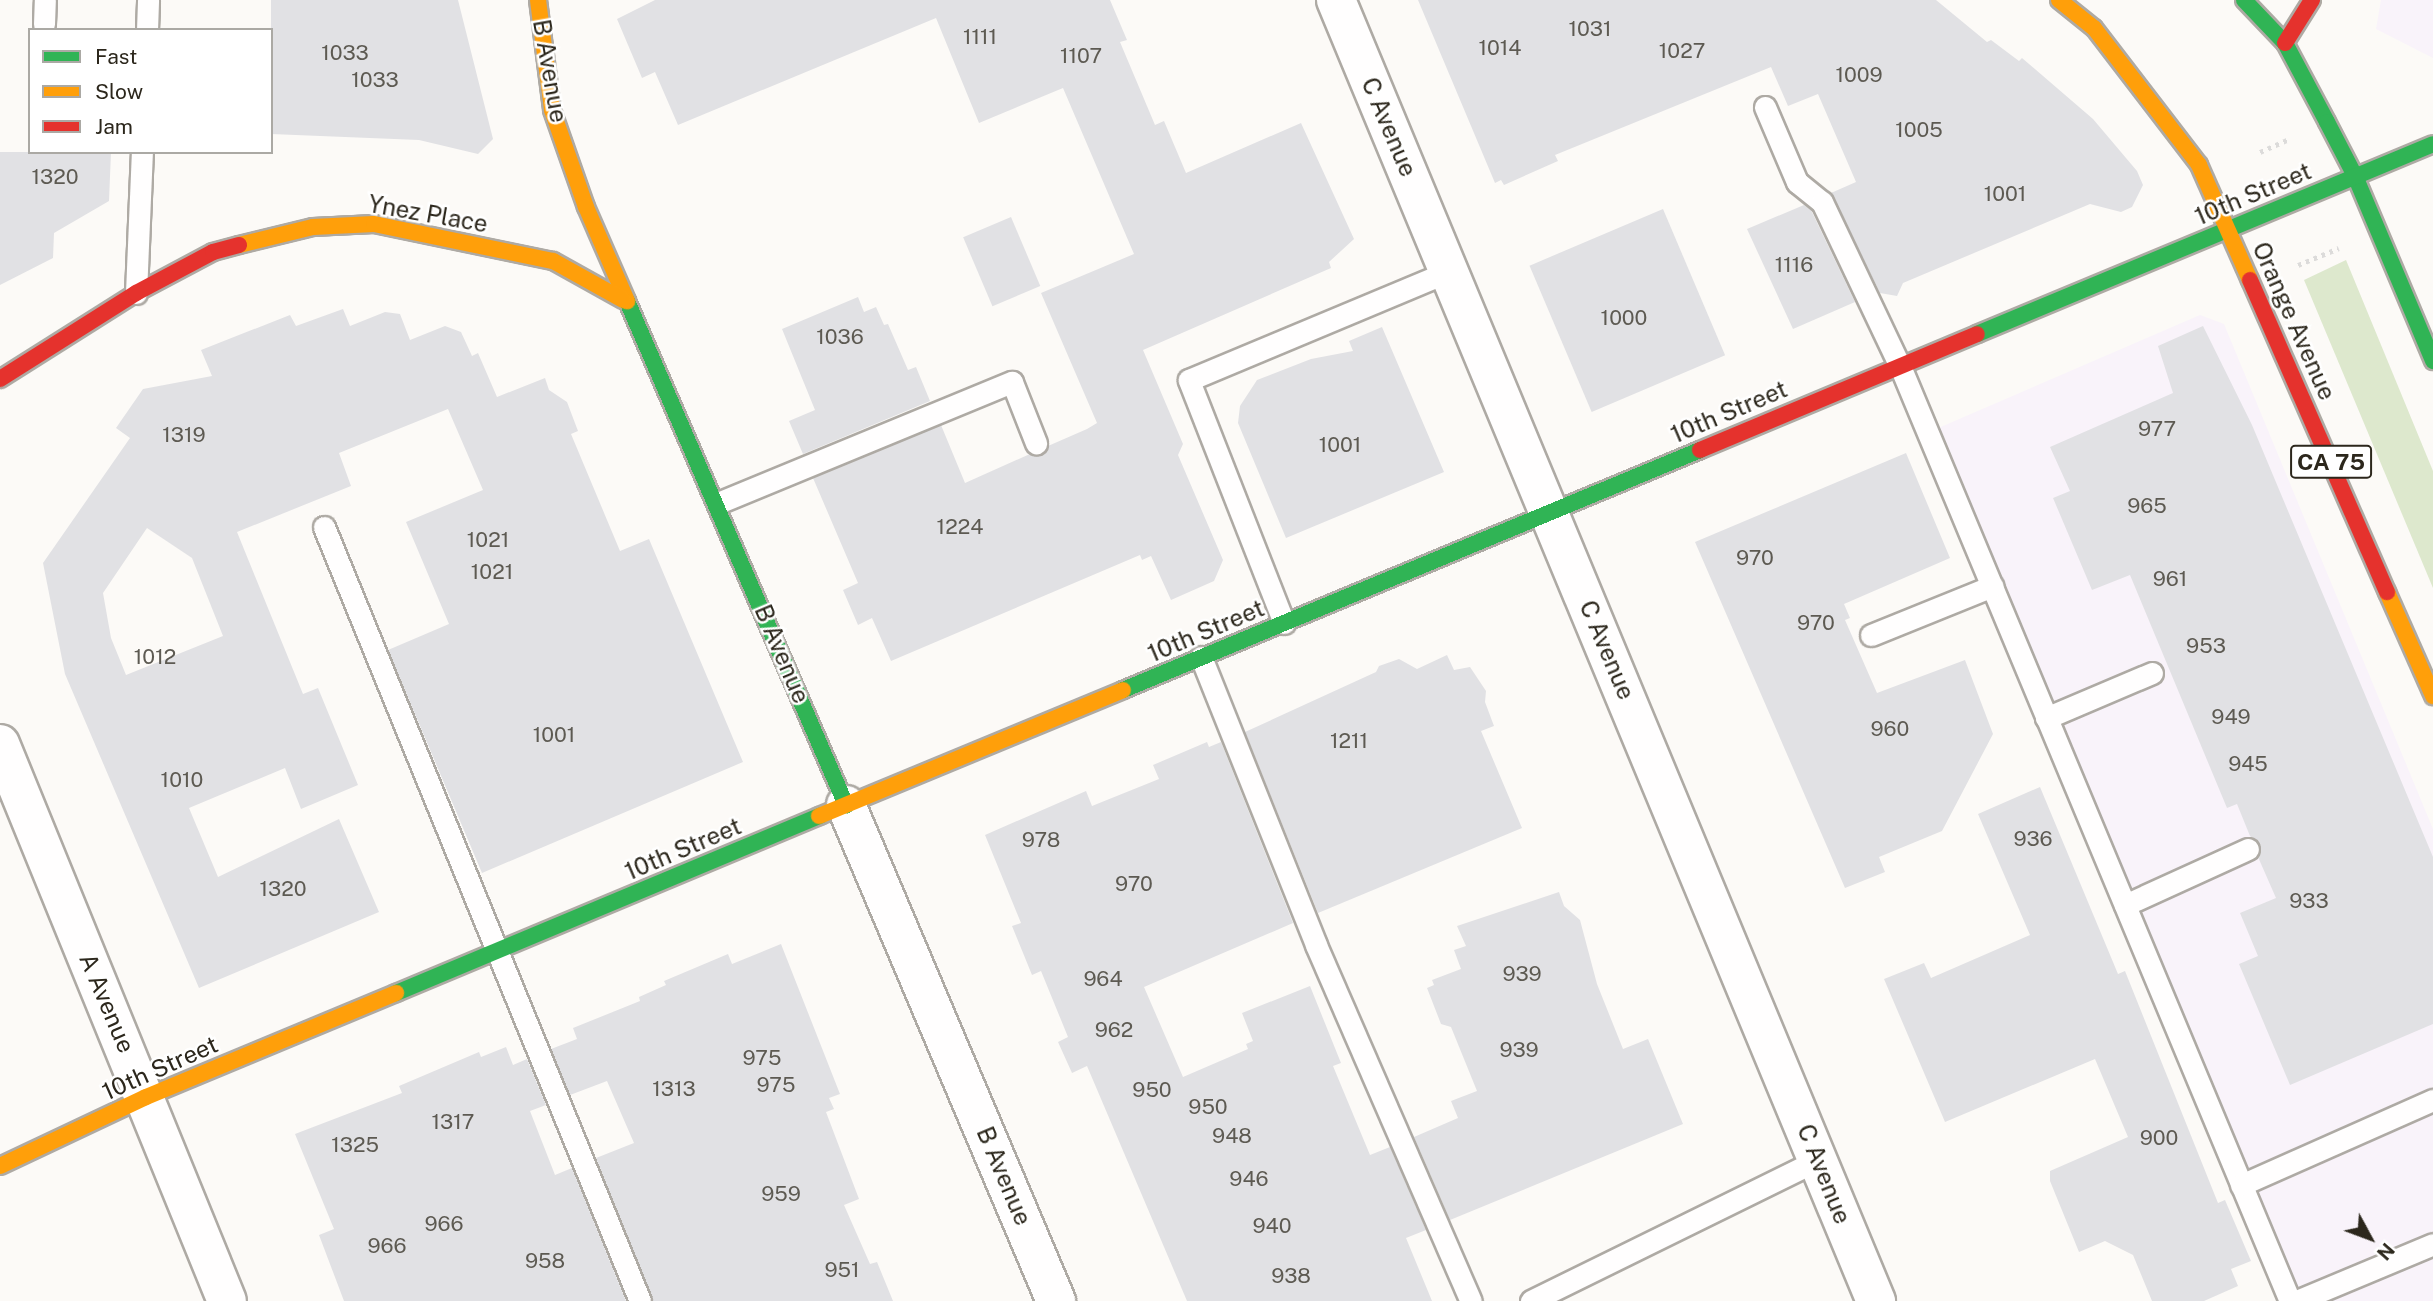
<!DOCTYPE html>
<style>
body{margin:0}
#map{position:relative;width:2433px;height:1301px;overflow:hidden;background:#fcfaf7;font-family:"Public Sans",sans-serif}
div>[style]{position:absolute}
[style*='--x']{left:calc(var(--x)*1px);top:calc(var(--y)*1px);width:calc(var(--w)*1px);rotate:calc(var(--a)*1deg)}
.commercial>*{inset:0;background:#f9f3fa}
.green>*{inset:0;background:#dde8cd}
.building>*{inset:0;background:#e1e1e4;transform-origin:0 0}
.path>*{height:4.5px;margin-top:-2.25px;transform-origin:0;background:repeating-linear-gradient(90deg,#dcdbda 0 3.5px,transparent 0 8.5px)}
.roads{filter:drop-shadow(2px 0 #aeaaa4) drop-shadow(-2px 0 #aeaaa4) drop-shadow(0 2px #aeaaa4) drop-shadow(0 -2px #aeaaa4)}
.lane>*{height:21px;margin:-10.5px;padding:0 10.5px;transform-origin:10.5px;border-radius:10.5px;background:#fffefe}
.street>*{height:38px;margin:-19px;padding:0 19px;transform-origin:19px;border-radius:19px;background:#fffefe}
.fast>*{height:16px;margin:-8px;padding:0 8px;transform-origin:8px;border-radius:8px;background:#30b455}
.slow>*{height:16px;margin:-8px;padding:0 8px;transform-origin:8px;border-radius:8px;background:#ff9f0a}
.jam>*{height:16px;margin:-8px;padding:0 8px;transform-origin:8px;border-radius:8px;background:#e5322d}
span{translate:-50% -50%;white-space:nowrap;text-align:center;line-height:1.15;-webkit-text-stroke:5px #fff;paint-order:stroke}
.number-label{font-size:21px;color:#5d5a52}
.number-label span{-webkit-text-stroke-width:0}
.shield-label span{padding:2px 5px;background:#fff;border:2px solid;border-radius:5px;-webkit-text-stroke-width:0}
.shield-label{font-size:23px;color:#2c271c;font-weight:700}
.street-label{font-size:24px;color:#2c271c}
.legend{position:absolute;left:28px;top:28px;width:245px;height:126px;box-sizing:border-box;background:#fff;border:2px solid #aba9a4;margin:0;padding:9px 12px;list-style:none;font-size:21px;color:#2c271c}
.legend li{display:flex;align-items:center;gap:14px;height:35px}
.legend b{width:35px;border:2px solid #aba9a4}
.north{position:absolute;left:2335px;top:1203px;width:70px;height:70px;-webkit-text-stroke:5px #fff;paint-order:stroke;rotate:131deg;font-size:19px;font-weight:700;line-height:28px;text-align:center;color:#2c271c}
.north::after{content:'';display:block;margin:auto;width:24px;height:32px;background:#2c271c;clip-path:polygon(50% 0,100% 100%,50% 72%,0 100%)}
</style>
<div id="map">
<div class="commercial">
<div style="clip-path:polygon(2381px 0,2433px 0,2433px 58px,2376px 29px)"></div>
<div style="clip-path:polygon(2200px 315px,2224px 324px,2433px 829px,2433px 1301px,2299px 1301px,1936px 429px)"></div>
</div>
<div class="green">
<div style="clip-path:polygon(2346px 260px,2433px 471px,2433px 588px,2304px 280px)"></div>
</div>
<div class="building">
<div style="clip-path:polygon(271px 0,458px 0,493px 139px,478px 154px,419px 140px,271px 134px)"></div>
<div style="clip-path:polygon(655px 0,1110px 0,1127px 40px,1120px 42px,1155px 125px,1164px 121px,1186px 173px,1301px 123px,1354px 239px,1329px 262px,1331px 268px,1143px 350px,1183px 444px,1178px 455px,1223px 560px,1214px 581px,1171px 600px,1151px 556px,1142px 560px,1140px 555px,891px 661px,872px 618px,858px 625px,843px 590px,858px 583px,813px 478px,941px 425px,965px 483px,1030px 454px,1041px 455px,1048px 446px,1087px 429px,1097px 423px,1041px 293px,1134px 254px,1063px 88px,979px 123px,936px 18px,678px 125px,655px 72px,642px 78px,617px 19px)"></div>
<div style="clip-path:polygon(1418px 0,1936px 0,1987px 42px,1991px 40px,2019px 61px,2022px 58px,2093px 119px,2137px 171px,2143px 185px,2132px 207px,2121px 212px,2090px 204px,1903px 283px,1897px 296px,1880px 293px,1831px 193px,1856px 182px,1818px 94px,1788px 106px,1771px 67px,1555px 155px,1558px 161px,1504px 185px,1501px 180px,1495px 183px)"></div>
<div style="clip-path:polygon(0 152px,111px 152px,109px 201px,54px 233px,53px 258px,0 285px)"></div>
<div style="clip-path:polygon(1804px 205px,1811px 210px,1855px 302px,1793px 329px,1747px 229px)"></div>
<div style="left:1663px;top:209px;width:159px;height:145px;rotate:67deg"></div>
<div style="left:1011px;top:217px;width:75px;height:52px;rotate:67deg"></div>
<div style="clip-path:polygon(858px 297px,864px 312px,876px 307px,884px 325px,888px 324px,908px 370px,916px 367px,930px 401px,803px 454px,789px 421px,815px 410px,782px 329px)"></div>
<div style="clip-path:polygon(evenodd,343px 309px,350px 326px,385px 312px,400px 314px,410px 340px,445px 326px,461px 332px,472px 356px,478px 353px,497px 397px,545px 378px,549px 390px,567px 402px,578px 431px,571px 434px,620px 551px,649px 539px,743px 762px,482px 873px,388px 650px,449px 624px,406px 522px,483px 490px,448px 409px,339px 453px,351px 486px,237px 532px,303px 694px,318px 688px,358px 785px,301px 809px,285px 768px,189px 808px,218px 877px,339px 819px,379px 912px,199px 988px,65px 674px,43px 563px,130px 438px,116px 428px,143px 389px,212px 376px,201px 350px,290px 315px,296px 326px,343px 309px,147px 528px,192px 558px,223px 636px,126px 675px,111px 638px,103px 593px,147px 528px)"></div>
<div style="clip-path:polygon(2203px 326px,2252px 425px,2433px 857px,2433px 1024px,2290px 1085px,2239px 964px,2258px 956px,2240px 913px,2276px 898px,2258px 857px,2260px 844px,2250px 836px,2237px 804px,2227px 808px,2130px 575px,2092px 590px,2053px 498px,2070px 491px,2050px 447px,2173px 393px,2158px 346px)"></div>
<div style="clip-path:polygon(1382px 327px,1444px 472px,1286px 538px,1238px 423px,1240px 406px,1257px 380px,1311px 359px,1353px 351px,1349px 341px)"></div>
<div style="clip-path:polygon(1906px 453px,1950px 558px,1844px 604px,1850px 618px,1845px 620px,1877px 693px,1965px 660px,1993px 734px,1942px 831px,1879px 857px,1885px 872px,1845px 888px,1695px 542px)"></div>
<div style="clip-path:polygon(1447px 655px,1454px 670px,1470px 667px,1486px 691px,1485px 702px,1494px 726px,1481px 731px,1522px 828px,1318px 913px,1245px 732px,1376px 672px,1379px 666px,1399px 659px,1417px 669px)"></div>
<div style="clip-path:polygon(1207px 742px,1209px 747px,1221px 742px,1293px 923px,1144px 987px,1183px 1077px,1248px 1049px,1246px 1044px,1253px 1041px,1242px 1013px,1310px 986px,1341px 1063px,1333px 1066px,1370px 1155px,1390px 1147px,1426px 1230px,1406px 1238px,1432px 1301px,1187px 1301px,1087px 1066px,1072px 1073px,1058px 1042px,1068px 1037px,1041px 971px,1032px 975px,1012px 926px,1021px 923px,985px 835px,1086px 791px,1092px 806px,1159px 779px,1153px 765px)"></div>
<div style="clip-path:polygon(2040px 787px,2118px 974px,2125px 971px,2218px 1203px,2225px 1200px,2251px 1261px,2231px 1269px,2238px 1286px,2204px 1301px,2152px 1301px,2133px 1255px,2105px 1241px,2079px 1252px,2050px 1181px,2050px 1171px,2128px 1137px,2095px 1059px,1945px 1122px,1884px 979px,1924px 963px,1931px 978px,2030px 935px,1978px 814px)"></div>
<div style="clip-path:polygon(1559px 892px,1564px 906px,1580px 920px,1597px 984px,1623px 1049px,1648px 1039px,1683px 1124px,1450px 1220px,1414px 1137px,1458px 1118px,1451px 1101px,1477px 1091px,1451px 1027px,1441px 1024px,1427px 988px,1434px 985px,1432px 980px,1461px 969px,1454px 950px,1466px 946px,1457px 926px)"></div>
<div style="clip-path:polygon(781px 944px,840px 1094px,829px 1098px,834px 1109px,826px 1112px,859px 1199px,844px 1205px,870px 1264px,877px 1262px,893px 1301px,653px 1301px,596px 1158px,634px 1143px,607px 1081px,570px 1095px,551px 1049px,577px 1039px,573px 1028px,640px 1001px,639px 997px,666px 985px,664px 981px,728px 954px,732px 964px)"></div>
<div style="clip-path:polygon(506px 1047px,513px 1065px,527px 1059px,546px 1105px,530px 1111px,555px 1175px,572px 1168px,626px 1301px,344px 1301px,319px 1235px,334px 1229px,295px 1134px,402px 1093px,399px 1086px,479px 1052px,481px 1057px)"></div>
</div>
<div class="path">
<div style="--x:2260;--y:152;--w:32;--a:-24"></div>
<div style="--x:2298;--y:265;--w:44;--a:-22.5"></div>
</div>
<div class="roads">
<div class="lane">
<div style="--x:44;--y:24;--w:24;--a:-88"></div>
<div style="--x:147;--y:30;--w:30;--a:-88"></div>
<div style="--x:1765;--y:107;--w:82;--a:66.9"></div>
<div style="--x:1797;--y:182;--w:32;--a:39"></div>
<div style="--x:1822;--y:202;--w:182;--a:64.6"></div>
<div style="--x:1900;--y:366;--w:1013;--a:67.36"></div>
<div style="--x:136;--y:293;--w:141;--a:-87.6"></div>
<div style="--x:718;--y:503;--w:318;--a:-22.4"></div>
<div style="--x:1012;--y:382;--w:66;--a:68.5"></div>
<div style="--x:324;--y:527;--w:836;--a:67.79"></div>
<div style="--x:1284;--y:623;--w:261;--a:-111.4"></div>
<div style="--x:1189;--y:380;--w:282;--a:-22.7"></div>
<div style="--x:1871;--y:635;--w:131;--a:-22"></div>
<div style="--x:1201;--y:657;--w:310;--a:68.2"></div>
<div style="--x:1316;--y:945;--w:388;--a:66.5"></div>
<div style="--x:2046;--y:718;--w:115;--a:-23"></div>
<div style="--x:2125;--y:905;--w:135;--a:-24.5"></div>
<div style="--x:2241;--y:1185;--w:210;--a:-23.9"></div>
<div style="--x:1531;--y:1301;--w:320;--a:-26.2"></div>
<div style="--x:2297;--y:1301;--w:147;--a:-22.7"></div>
</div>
<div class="street">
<div style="--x:1336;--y:0;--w:1409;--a:67.46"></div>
<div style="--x:0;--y:744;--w:601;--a:67.83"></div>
<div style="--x:846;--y:805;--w:539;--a:67.05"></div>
</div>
<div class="fast">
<div style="--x:2244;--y:0;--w:59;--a:46.4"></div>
<div style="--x:2285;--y:43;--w:89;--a:62"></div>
<div style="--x:2327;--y:122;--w:61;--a:62.6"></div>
<div style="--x:2355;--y:176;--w:201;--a:67.1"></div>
<div style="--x:627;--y:301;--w:550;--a:66.51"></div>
<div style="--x:1977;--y:334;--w:494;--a:-22.6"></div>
<div style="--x:1123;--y:690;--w:625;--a:-22.58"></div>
<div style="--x:396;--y:993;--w:459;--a:-22.7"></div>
</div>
<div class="slow">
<div style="--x:538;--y:0;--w:111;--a:82.7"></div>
<div style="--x:552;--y:110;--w:103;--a:70.7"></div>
<div style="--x:586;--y:207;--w:103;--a:66.4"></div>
<div style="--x:2059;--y:0;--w:45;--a:38.7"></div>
<div style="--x:2094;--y:28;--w:173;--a:52.5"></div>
<div style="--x:2199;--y:165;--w:126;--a:66.1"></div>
<div style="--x:239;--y:245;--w:76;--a:-13.7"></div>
<div style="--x:313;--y:227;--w:61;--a:-2.8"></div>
<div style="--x:374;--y:224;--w:183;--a:11.7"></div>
<div style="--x:553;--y:261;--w:80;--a:29.1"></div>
<div style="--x:2387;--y:592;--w:114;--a:66.1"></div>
<div style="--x:819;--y:816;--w:329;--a:-22.5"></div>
<div style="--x:0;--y:1166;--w:161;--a:-25.3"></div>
<div style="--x:146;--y:1097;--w:271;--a:-22.6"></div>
</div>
<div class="jam">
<div style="--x:2285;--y:43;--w:51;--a:-57.9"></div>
<div style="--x:2250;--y:280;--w:341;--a:66.3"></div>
<div style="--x:0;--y:379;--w:161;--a:-32.3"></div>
<div style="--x:136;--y:293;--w:87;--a:-28"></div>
<div style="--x:213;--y:252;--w:27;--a:-15"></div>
<div style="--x:1700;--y:450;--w:300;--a:-22.7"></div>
</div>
</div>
<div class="number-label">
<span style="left:1590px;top:29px">1031</span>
<span style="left:980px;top:37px">1111</span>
<span style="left:1500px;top:48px">1014</span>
<span style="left:1682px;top:51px">1027</span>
<span style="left:345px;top:53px">1033</span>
<span style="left:1081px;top:56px">1107</span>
<span style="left:1859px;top:75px">1009</span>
<span style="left:375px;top:80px">1033</span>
<span style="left:1919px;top:130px">1005</span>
<span style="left:55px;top:177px">1320</span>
<span style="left:2005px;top:194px">1001</span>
<span style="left:1794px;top:265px">1116</span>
<span style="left:1624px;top:318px">1000</span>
<span style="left:840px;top:337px">1036</span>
<span style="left:2157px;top:429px">977</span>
<span style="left:184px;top:435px">1319</span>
<span style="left:1340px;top:445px">1001</span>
<span style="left:2147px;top:506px">965</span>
<span style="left:960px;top:527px">1224</span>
<span style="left:488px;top:540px">1021</span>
<span style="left:1755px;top:558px">970</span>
<span style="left:492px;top:572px">1021</span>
<span style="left:2170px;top:579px">961</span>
<span style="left:1816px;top:623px">970</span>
<span style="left:2206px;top:646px">953</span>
<span style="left:155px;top:657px">1012</span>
<span style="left:2231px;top:717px">949</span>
<span style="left:1890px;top:729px">960</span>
<span style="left:554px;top:735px">1001</span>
<span style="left:1349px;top:741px">1211</span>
<span style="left:2248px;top:764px">945</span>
<span style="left:182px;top:780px">1010</span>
<span style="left:2033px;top:839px">936</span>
<span style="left:1041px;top:840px">978</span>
<span style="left:1134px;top:884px">970</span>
<span style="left:283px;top:889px">1320</span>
<span style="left:2309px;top:901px">933</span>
<span style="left:1522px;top:974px">939</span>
<span style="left:1103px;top:979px">964</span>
<span style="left:1114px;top:1030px">962</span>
<span style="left:1519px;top:1050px">939</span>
<span style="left:762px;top:1058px">975</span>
<span style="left:776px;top:1085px">975</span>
<span style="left:674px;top:1089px">1313</span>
<span style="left:1152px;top:1090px">950</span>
<span style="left:1208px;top:1107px">950</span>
<span style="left:453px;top:1122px">1317</span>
<span style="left:1232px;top:1136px">948</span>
<span style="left:2159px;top:1138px">900</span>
<span style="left:355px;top:1145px">1325</span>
<span style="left:1249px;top:1179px">946</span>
<span style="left:781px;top:1194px">959</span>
<span style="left:444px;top:1224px">966</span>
<span style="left:1272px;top:1226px">940</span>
<span style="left:387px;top:1246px">966</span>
<span style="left:545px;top:1261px">958</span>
<span style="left:842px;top:1270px">951</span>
<span style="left:1291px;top:1276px">938</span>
</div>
<div class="shield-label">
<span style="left:2331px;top:462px">CA 75</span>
</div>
<div class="street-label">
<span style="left:550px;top:71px;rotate:80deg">B Avenue</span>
<span style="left:1389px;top:127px;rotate:67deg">C Avenue</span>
<span style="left:2253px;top:194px;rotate:-23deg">10th Street</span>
<span style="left:428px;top:214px;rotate:10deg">Ynez Place</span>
<span style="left:2294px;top:321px;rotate:66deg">Orange Avenue</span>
<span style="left:1729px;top:412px;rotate:-23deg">10th Street</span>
<span style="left:1206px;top:631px;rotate:-23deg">10th Street</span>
<span style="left:1607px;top:650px;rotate:67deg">C Avenue</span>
<span style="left:782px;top:654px;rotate:67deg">B Avenue</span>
<span style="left:683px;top:849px;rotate:-23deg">10th Street</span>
<span style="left:107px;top:1003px;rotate:67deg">A Avenue</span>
<span style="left:160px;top:1068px;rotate:-24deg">10th Street</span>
<span style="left:1824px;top:1174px;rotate:68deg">C Avenue</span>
<span style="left:1004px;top:1176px;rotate:67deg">B Avenue</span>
</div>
<ul class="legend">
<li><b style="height:9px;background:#30b455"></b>Fast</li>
<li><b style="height:9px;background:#ff9f0a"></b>Slow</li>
<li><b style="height:9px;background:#e5322d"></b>Jam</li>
</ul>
<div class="north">N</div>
</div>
